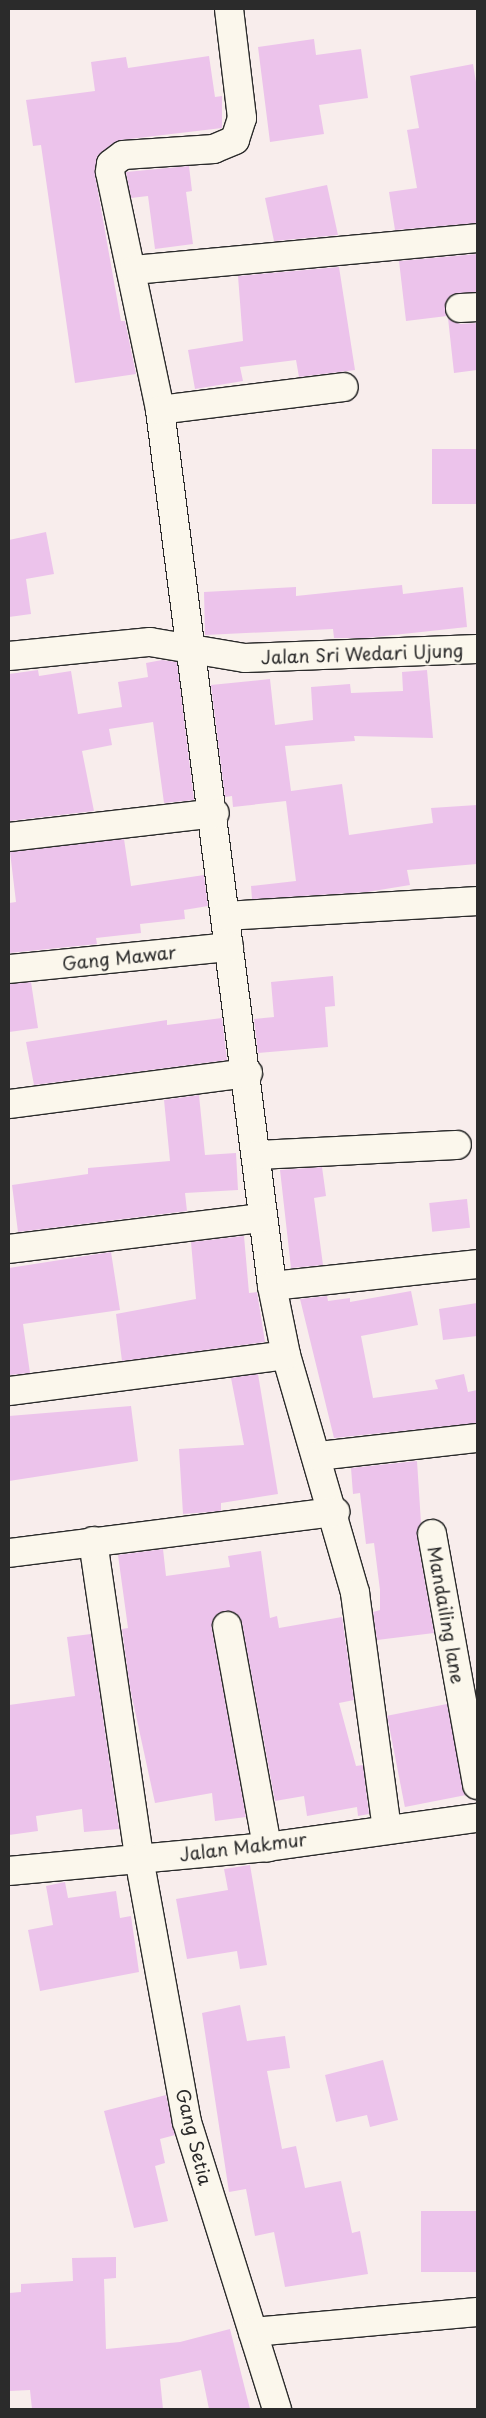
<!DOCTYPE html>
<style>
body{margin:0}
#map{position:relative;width:486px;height:2418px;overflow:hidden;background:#f8edec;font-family:"Playpen Sans",sans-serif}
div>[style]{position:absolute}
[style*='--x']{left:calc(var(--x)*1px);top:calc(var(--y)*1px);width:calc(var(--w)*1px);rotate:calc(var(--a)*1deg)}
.building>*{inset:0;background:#ecc3eb;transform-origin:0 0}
.roads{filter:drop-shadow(1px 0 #2b2b2b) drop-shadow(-1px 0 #2b2b2b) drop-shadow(0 1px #2b2b2b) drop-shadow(0 -1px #2b2b2b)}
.minor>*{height:28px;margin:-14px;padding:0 14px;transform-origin:14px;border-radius:14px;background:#fbf7ec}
span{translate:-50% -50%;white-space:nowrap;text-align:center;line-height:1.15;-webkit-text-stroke:4.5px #fbf7ec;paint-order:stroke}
.street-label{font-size:18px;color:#2b2b2b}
.frame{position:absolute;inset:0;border:10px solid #2b2b2b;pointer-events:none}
</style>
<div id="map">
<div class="building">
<div style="clip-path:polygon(314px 39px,316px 55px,361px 49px,368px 98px,319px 105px,324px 134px,270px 142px,258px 47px)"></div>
<div style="clip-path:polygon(209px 56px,215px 97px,222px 96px,222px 128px,121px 140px,97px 156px,95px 175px,121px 321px,125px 321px,136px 374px,75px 383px,41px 145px,33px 146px,26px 100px,95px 91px,91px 62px,126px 57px,128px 68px)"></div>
<div style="clip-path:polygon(473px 64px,477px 88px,477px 223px,395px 230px,389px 192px,417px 188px,407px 130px,419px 128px,410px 76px)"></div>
<div style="clip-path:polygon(189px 166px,192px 191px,186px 192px,193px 244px,155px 249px,148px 196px,131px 198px,126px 172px)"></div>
<div style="clip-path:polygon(327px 185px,338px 235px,274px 241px,265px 198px)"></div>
<div style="clip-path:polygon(477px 254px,477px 292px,451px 295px,446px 301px,447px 316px,406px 321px,399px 261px)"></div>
<div style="clip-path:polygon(339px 267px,355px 370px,299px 377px,296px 360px,240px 367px,243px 381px,195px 389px,188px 350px,243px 341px,238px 276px)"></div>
<div style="clip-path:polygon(448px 318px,460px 324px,477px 323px,477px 370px,454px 373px)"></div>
<div style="left:477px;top:449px;width:55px;height:45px;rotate:90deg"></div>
<div style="clip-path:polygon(46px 532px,54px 574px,26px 579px,31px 614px,9px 617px,9px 540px)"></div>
<div style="clip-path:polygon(402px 585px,403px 594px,463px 587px,467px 627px,366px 638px,334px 638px,333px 629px,205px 635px,204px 592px,296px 587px,296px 596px)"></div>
<div style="clip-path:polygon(162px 660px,177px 662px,194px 800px,164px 803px,153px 722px,109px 729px,112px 745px,82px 751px,94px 811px,9px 821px,9px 674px,38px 670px,39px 676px,71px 671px,78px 714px,122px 707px,118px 682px,148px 677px,146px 663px)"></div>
<div style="clip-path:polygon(427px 670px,433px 738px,354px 736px,355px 741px,285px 746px,291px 791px,342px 784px,349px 835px,433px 823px,431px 808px,477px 805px,477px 864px,407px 870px,410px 885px,367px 892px,252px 899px,251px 886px,296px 881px,286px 801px,233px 807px,232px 796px,225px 797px,211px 685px,270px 679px,275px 725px,313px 720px,311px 687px,350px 684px,351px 693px,403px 691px,402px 672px)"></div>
<div style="clip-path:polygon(124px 839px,131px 886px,204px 875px,208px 906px,184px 910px,185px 919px,140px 924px,141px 933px,96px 938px,97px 944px,9px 953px,9px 903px,16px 902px,10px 852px)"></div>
<div style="clip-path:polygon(333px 976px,335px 1006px,325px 1007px,328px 1047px,258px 1053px,254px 1019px,274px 1017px,271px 982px)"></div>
<div style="clip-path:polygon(31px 982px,38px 1028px,9px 1032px,9px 984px)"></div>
<div style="clip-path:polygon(222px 1018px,227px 1060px,34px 1085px,26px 1042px,167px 1020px,167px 1025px)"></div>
<div style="clip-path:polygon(199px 1095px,205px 1155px,236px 1153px,238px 1190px,185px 1193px,187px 1211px,18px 1232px,12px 1185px,88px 1174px,88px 1168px,170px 1161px,164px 1100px)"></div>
<div style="clip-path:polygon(322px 1167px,326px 1196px,314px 1198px,323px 1265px,291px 1268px,280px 1170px)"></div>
<div style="left:467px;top:1199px;width:29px;height:38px;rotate:84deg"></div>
<div style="clip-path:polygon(244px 1236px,249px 1293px,257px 1292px,265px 1342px,122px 1361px,116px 1314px,196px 1299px,191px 1242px)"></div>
<div style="clip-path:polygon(111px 1252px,120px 1310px,23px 1324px,30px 1373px,9px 1375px,9px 1268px)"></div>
<div style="clip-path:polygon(411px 1291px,418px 1325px,361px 1336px,373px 1398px,438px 1389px,435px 1380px,464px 1374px,468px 1392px,477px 1390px,477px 1423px,334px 1438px,300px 1299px,327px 1296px,328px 1301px,350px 1298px,350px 1302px)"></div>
<div style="clip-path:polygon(477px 1303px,477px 1336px,443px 1340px,439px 1309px)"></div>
<div style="clip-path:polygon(258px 1374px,278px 1494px,221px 1503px,221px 1511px,183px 1514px,179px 1449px,244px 1445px,231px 1378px)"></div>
<div style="clip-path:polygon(131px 1406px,138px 1461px,9px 1481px,9px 1416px)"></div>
<div style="clip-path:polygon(417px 1461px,421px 1523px,417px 1537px,434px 1633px,377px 1640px,373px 1612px,380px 1610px,380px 1590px,374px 1543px,366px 1544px,360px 1493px,353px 1494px,351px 1468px)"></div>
<div style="clip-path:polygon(163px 1549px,166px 1576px,230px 1567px,228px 1556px,261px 1551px,270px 1618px,277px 1616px,279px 1628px,342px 1617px,354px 1700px,339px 1703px,356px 1766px,363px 1765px,369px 1814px,358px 1816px,357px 1807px,307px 1816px,304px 1796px,275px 1801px,242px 1623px,239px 1616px,225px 1611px,217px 1614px,212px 1629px,246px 1817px,215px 1821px,212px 1793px,155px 1803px,130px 1688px,122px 1629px,128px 1628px,118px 1555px)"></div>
<div style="clip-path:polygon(91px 1634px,119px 1829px,84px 1832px,82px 1809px,36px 1816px,38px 1831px,9px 1835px,9px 1705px,75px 1696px,67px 1637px)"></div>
<div style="left:447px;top:1704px;width:93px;height:61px;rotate:79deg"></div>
<div style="clip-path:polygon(250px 1865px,267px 1965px,240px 1969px,237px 1951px,187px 1959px,176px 1899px,228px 1890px,224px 1869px)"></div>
<div style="clip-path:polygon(65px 1882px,68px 1898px,116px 1891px,120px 1918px,131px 1916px,139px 1972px,40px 1991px,28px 1930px,53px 1925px,46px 1886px)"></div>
<div style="clip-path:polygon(240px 2005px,247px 2041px,285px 2036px,290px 2068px,267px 2071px,282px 2149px,296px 2146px,305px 2188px,341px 2181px,352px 2233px,360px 2231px,368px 2274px,285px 2287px,274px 2232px,255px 2236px,246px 2189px,229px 2192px,202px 2013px)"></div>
<div style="clip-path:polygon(383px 2060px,398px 2120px,370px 2127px,367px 2115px,336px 2122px,325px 2075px)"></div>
<div style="clip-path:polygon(166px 2095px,175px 2135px,160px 2139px,165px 2163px,155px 2166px,168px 2221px,134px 2228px,104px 2111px)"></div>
<div style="left:477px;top:2211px;width:61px;height:56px;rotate:90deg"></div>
<div style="clip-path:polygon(116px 2257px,116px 2278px,104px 2279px,106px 2349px,180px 2342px,230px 2329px,250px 2409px,209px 2409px,201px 2370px,160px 2379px,163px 2409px,32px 2409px,30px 2390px,9px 2391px,9px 2293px,21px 2292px,21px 2284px,73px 2281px,72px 2258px)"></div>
</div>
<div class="roads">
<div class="minor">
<div style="--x:229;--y:9;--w:110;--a:83.2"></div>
<div style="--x:242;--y:118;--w:23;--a:108"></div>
<div style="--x:235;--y:140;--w:23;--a:157"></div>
<div style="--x:214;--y:149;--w:91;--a:176.2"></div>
<div style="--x:123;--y:155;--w:15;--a:143"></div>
<div style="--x:111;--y:164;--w:8;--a:97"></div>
<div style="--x:110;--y:172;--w:243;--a:78.1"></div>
<div style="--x:160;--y:410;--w:883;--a:82.71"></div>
<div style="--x:272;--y:1286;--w:70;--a:78.5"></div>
<div style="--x:286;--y:1355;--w:248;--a:73.8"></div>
<div style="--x:355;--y:1593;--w:238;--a:82.3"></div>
<div style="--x:134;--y:270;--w:344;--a:-5.3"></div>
<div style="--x:460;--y:308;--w:17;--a:-3"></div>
<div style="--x:160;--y:410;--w:185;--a:-7.1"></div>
<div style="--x:9;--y:656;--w:142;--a:-5.7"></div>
<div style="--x:150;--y:642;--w:96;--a:9.6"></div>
<div style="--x:245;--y:658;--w:232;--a:-2.2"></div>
<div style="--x:9;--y:837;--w:207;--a:-6.6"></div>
<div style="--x:226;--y:916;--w:251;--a:-3.4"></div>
<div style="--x:9;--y:969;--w:221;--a:-5.7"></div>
<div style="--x:9;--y:1104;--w:241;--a:-7.4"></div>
<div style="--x:257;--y:1155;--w:200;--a:-2.9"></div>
<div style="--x:9;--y:1249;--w:255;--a:-7"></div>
<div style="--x:272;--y:1286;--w:206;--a:-6.1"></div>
<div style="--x:9;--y:1391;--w:279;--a:-7.4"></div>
<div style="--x:318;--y:1456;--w:160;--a:-6.5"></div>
<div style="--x:432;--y:1534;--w:255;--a:79.8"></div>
<div style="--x:93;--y:1541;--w:320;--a:81.7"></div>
<div style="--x:139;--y:1858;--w:268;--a:79.7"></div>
<div style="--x:187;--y:2122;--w:301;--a:72.6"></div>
<div style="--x:9;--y:1553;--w:329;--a:-7.2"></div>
<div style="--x:227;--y:1626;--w:225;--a:79.7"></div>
<div style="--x:9;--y:1871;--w:259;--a:-5.3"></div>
<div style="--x:267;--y:1847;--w:212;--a:-7.9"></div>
<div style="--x:253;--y:2332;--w:225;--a:-5.1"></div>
</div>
</div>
<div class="street-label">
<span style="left:362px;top:654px;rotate:-2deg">Jalan Sri Wedari Ujung</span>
<span style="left:119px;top:958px;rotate:-6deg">Gang Mawar</span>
<span style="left:446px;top:1615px;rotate:80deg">Mandailing lane</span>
<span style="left:243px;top:1847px;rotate:-7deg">Jalan Makmur</span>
<span style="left:194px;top:2137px;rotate:76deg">Gang Setia</span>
</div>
<div class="frame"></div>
</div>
